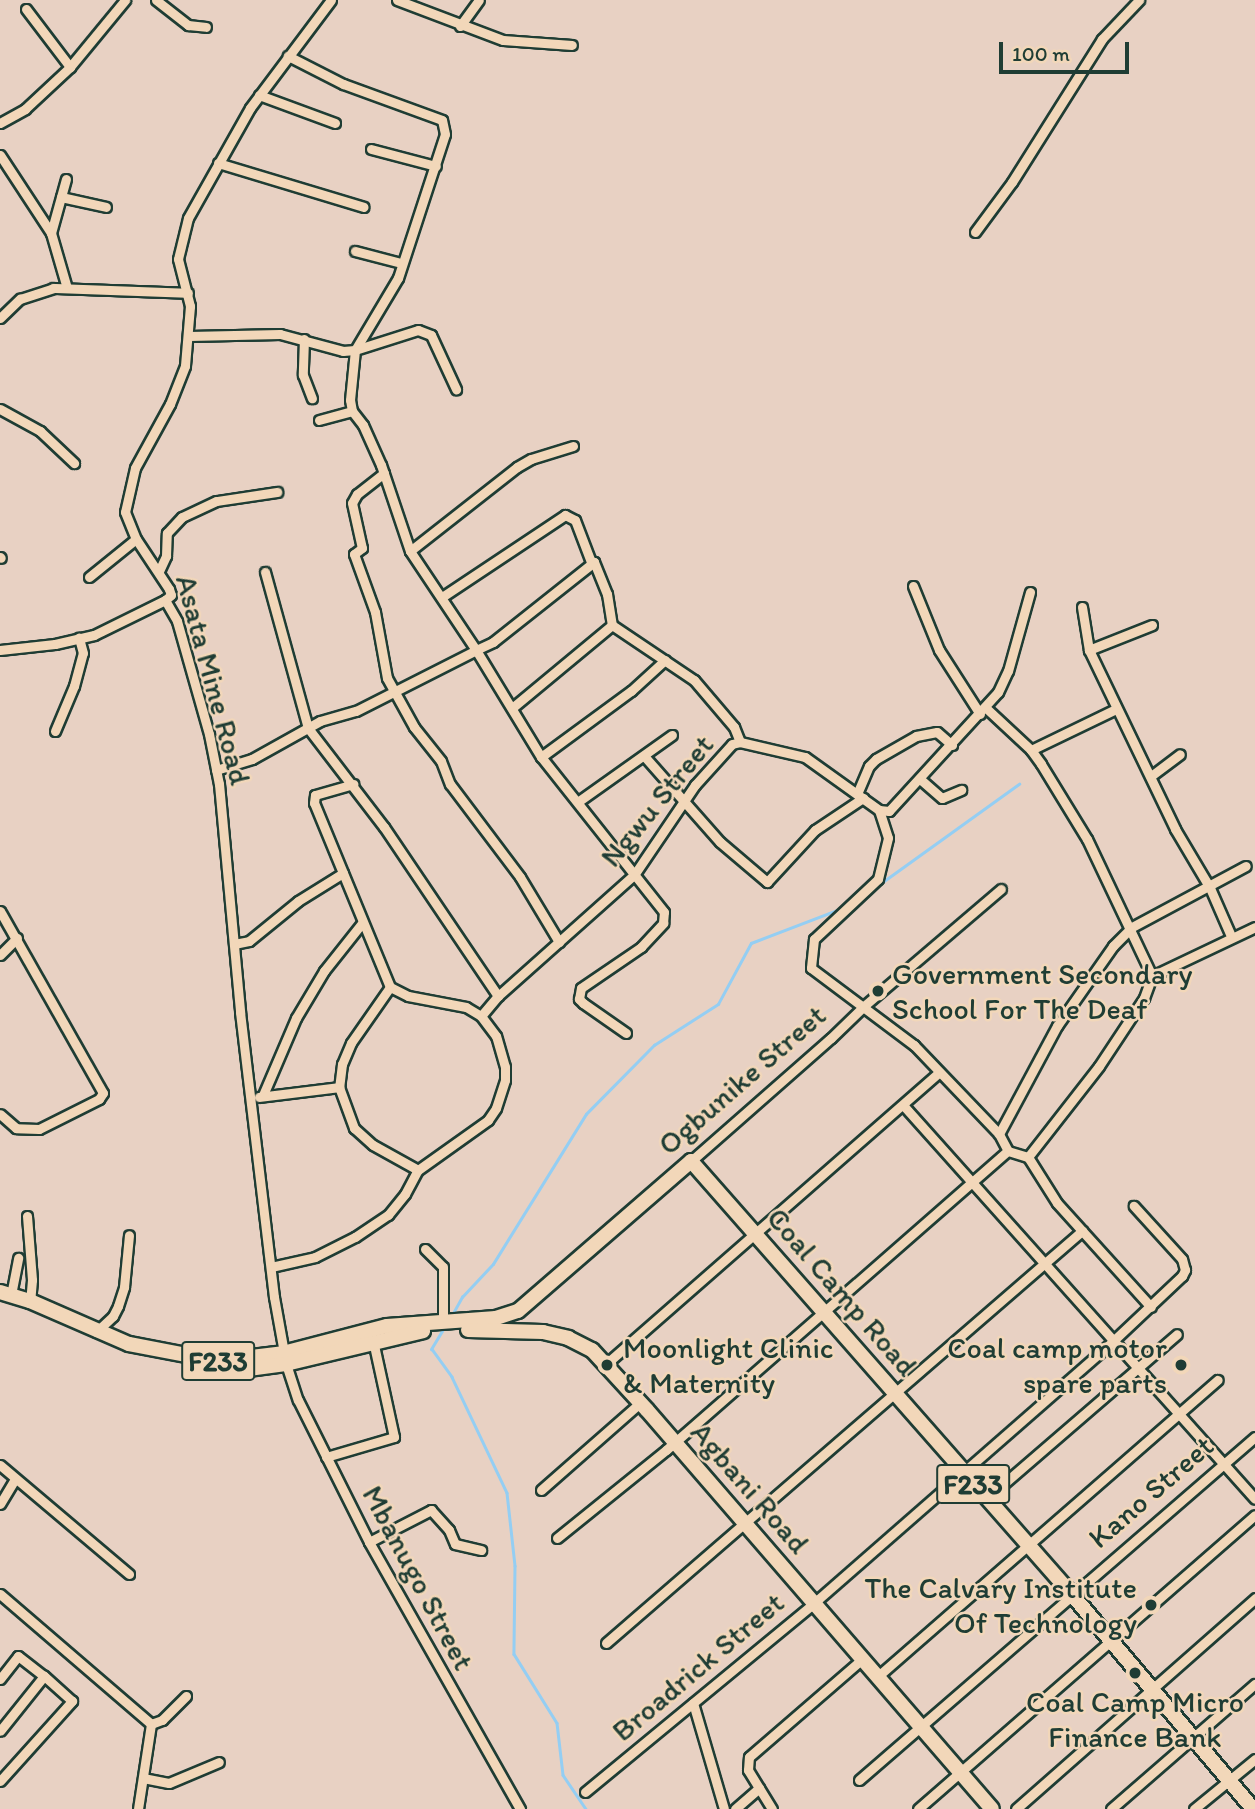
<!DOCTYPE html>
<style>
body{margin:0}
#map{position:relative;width:1255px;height:1809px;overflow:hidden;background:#e8d1c3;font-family:Itim,sans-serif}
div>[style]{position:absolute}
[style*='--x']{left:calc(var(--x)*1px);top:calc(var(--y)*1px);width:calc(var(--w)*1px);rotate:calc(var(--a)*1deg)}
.stream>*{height:2.5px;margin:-1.25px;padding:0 1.25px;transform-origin:1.25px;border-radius:1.25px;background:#94cef3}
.roads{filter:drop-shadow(2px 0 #1f3d34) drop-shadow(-2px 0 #1f3d34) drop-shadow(0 2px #1f3d34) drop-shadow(0 -2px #1f3d34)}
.minor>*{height:9px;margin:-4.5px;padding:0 4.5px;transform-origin:4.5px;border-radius:4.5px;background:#f2d7b9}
.primary>*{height:14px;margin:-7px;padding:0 7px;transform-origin:7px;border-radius:7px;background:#f2d7b9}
.dots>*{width:19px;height:19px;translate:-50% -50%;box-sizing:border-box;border:4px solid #f2d7b9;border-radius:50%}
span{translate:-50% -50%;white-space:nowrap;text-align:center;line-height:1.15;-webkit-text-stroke:5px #f2d7b9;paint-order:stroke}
.shield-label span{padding:2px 5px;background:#f2d7b9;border:2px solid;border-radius:5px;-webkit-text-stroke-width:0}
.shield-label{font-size:28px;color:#1f3d34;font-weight:700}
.street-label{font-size:30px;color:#1f3d34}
.poi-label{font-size:30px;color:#1f3d34}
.left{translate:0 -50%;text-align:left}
.right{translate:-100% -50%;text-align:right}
.scale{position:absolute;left:999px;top:42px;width:130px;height:32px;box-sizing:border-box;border:4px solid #1f3d34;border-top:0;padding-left:9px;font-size:21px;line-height:24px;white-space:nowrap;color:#1f3d34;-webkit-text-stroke:5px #f2d7b9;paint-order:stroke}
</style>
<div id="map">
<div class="stream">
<div style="--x:877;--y:886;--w:175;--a:-35.7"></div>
<div style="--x:452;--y:1315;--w:21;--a:-61"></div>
<div style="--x:462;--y:1297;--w:45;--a:-46.8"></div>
<div style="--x:493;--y:1264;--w:176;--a:-58.2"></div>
<div style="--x:586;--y:1114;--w:97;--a:-45.4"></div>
<div style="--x:654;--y:1045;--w:76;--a:-32.6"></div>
<div style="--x:718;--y:1004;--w:69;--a:-61.6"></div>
<div style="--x:751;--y:943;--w:97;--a:-21"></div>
<div style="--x:445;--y:1327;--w:26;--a:121"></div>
<div style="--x:432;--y:1349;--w:34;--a:54"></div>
<div style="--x:452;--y:1377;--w:128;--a:64.6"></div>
<div style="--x:507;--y:1493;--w:73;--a:83.7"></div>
<div style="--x:515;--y:1566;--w:88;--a:90.7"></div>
<div style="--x:514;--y:1654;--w:81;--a:58.1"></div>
<div style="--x:557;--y:1723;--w:52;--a:83.4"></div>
<div style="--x:563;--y:1775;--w:41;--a:55.9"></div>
</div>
<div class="roads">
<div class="minor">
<div style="--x:156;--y:0;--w:41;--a:38"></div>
<div style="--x:188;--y:25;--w:18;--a:6"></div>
<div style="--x:331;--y:0;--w:135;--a:126.9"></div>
<div style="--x:250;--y:108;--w:126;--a:119.4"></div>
<div style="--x:188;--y:218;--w:42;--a:103.7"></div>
<div style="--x:178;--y:259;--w:49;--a:75.7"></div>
<div style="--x:190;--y:306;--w:60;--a:94.8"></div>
<div style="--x:185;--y:366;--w:41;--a:111.5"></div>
<div style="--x:170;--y:404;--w:73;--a:118.7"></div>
<div style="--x:135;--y:468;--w:45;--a:102.8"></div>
<div style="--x:125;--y:512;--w:29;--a:68"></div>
<div style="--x:136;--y:539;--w:60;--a:56.6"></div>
<div style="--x:169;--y:589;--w:6;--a:72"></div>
<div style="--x:171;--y:595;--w:8;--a:140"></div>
<div style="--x:165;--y:600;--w:24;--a:60"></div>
<div style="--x:177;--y:621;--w:117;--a:74.2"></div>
<div style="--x:209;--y:734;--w:51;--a:78.7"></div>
<div style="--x:219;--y:784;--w:229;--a:84.7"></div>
<div style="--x:240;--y:1012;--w:287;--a:83.2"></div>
<div style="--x:274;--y:1297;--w:68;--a:79.8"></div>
<div style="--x:286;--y:1364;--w:38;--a:72"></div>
<div style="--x:298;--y:1400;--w:159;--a:63.4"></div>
<div style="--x:369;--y:1542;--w:307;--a:60.5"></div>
<div style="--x:397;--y:0;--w:113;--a:20.7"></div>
<div style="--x:503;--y:40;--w:69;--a:4.1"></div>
<div style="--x:26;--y:9;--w:73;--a:52.8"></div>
<div style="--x:460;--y:26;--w:32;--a:-54"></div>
<div style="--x:259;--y:95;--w:81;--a:20.2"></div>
<div style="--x:0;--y:123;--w:29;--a:-29"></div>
<div style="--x:25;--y:109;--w:62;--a:-43"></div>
<div style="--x:70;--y:67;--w:87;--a:-50.6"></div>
<div style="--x:371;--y:149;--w:67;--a:14.7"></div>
<div style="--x:0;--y:155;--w:93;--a:56.8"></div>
<div style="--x:51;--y:233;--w:57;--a:73.8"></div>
<div style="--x:218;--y:163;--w:152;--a:16.8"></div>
<div style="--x:61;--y:197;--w:46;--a:12.5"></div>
<div style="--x:975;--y:232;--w:62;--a:-53.5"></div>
<div style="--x:1012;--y:182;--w:169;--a:-57.8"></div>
<div style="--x:1102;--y:39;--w:54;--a:-46.5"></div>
<div style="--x:51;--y:233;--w:56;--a:-74.5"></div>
<div style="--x:355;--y:251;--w:48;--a:14.6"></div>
<div style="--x:0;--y:318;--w:28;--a:-44"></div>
<div style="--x:20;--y:299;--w:35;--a:-18"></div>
<div style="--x:53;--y:288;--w:135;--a:2.1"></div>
<div style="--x:189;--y:336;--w:91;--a:-1.3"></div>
<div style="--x:280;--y:334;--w:65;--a:15.1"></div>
<div style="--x:343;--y:351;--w:12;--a:-5"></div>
<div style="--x:355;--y:350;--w:66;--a:-17.6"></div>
<div style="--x:418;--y:330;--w:14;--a:21"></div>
<div style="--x:431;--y:335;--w:60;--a:65.2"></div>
<div style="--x:304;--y:339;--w:36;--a:92"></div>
<div style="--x:303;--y:375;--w:25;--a:69"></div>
<div style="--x:0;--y:409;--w:46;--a:28.8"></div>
<div style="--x:40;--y:431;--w:47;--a:43.3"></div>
<div style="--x:319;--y:420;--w:34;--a:-15"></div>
<div style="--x:384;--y:473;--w:34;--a:142"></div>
<div style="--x:357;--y:494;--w:10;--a:119"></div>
<div style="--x:352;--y:503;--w:46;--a:77.5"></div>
<div style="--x:362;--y:548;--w:10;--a:143"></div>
<div style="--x:354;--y:554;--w:62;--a:70.1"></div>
<div style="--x:375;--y:612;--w:67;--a:79.7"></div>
<div style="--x:387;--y:678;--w:56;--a:61.1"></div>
<div style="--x:414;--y:727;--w:43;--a:51.5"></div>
<div style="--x:441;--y:761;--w:25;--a:69"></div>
<div style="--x:450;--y:784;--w:116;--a:53"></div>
<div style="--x:520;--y:877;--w:76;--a:59"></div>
<div style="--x:410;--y:551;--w:136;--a:-38.1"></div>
<div style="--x:517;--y:467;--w:16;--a:-30"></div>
<div style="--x:531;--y:459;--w:44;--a:-17.2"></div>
<div style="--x:0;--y:557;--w:1;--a:45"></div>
<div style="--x:159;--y:571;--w:17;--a:-65"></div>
<div style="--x:166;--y:556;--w:23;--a:-88"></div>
<div style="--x:167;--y:533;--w:22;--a:-47"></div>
<div style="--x:182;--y:517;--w:38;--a:-25"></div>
<div style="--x:217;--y:501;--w:61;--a:-8.5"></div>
<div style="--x:265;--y:572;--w:162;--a:74.6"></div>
<div style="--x:308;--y:728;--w:125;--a:52.5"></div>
<div style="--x:384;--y:827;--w:204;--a:56"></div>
<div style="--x:89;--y:577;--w:60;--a:-39"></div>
<div style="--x:913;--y:586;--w:69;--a:67.9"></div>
<div style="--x:939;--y:650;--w:76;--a:57.4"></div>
<div style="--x:442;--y:597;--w:148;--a:-33.7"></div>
<div style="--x:565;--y:515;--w:11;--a:27"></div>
<div style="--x:575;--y:520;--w:45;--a:69.1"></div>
<div style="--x:1082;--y:607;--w:44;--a:80.8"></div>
<div style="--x:1152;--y:625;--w:68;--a:158.4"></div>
<div style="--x:1089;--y:650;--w:199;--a:64.3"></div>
<div style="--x:1175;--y:829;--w:69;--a:59.3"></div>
<div style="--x:1210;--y:888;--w:52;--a:66.4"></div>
<div style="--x:0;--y:650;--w:55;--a:-6.2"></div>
<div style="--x:55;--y:644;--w:40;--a:-13"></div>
<div style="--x:94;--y:635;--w:79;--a:-26.2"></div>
<div style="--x:512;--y:708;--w:130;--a:-39.7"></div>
<div style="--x:986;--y:708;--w:62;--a:43"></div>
<div style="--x:1031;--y:750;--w:17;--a:54"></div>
<div style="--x:1041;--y:764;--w:88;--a:58.5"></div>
<div style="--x:1087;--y:839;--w:152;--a:64.6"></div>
<div style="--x:55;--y:731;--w:49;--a:-67.1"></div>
<div style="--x:74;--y:686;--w:34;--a:-75"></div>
<div style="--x:83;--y:653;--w:16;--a:-105"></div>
<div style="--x:1031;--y:750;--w:94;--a:-25.8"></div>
<div style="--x:541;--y:757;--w:112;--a:-36.3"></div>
<div style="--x:631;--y:691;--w:46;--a:-42.4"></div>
<div style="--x:645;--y:757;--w:113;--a:48.6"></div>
<div style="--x:720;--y:842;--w:62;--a:40.4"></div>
<div style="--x:767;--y:882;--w:71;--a:-47.3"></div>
<div style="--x:815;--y:830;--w:58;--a:-33.7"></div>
<div style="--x:216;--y:770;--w:38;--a:-17"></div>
<div style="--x:252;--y:759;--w:78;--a:-29.2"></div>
<div style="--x:320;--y:721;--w:37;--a:-16"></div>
<div style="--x:356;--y:711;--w:135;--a:-26.9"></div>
<div style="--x:476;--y:650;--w:119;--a:-123.7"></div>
<div style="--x:410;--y:551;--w:91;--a:-108.6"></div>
<div style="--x:381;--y:465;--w:44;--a:-114.2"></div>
<div style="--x:363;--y:425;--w:18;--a:-128"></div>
<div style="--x:352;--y:411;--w:11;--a:-100"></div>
<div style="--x:350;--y:400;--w:50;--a:-84.3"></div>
<div style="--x:355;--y:350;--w:84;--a:-59.2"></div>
<div style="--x:398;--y:278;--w:151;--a:-71.9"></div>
<div style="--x:445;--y:134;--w:14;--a:-102"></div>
<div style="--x:442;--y:120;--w:105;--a:-160"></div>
<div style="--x:343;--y:84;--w:62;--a:-153"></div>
<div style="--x:1151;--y:776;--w:36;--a:-37"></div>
<div style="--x:920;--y:779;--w:29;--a:41"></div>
<div style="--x:942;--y:798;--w:21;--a:-23"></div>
<div style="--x:857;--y:794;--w:30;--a:-67"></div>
<div style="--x:869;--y:766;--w:10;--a:-45"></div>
<div style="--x:876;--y:759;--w:46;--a:-29.9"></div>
<div style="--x:916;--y:736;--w:21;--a:-11"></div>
<div style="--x:937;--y:732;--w:20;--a:41"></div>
<div style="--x:579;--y:801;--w:114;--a:-35.4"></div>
<div style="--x:879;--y:810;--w:10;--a:6"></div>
<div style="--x:889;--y:811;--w:161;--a:-47.5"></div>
<div style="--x:998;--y:692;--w:23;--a:-65"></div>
<div style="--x:1008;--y:671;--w:82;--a:-74.4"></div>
<div style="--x:0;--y:911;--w:209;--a:60.5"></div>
<div style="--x:103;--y:1093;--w:7;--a:124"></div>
<div style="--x:99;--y:1099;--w:67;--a:153.4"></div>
<div style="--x:39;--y:1129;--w:23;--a:-178"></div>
<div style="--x:16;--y:1128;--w:21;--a:-139"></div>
<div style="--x:234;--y:944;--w:15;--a:-11"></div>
<div style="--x:249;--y:941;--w:63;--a:-39.2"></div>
<div style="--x:298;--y:901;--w:53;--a:-31.9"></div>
<div style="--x:0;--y:955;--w:24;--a:-45"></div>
<div style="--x:390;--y:987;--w:68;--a:124.9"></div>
<div style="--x:351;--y:1043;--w:23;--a:113"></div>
<div style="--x:342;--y:1064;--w:23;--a:97"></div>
<div style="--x:339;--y:1087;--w:44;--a:69.9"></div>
<div style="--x:354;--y:1128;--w:25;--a:42"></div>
<div style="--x:373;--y:1145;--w:51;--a:29.1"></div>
<div style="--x:481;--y:1016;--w:26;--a:-50"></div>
<div style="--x:498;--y:996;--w:182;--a:-41.7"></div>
<div style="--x:634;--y:875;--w:109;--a:-55.9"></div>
<div style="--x:695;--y:785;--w:55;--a:-47.9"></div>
<div style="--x:732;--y:744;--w:8;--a:-14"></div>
<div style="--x:740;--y:742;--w:67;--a:13"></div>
<div style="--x:805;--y:757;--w:91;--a:35.6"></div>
<div style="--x:879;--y:810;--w:29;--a:72"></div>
<div style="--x:888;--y:838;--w:42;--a:103.7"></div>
<div style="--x:878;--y:879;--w:88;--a:136.8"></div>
<div style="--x:814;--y:939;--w:29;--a:96"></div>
<div style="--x:811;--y:968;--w:129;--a:36.8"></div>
<div style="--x:914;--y:1045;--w:123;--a:46.3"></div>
<div style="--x:999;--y:1134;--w:19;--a:62"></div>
<div style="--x:1008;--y:1151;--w:21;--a:17"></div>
<div style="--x:1028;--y:1157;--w:54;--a:57.8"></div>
<div style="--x:1057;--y:1203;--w:140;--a:47.9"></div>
<div style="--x:626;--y:1033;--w:52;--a:-145.1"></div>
<div style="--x:583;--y:1003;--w:6;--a:-135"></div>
<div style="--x:579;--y:999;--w:11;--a:-80"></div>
<div style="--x:581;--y:988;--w:73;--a:-34.3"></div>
<div style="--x:641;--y:947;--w:33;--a:-47"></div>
<div style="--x:663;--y:923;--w:11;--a:-85"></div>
<div style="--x:664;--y:912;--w:198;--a:-128.4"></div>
<div style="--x:541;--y:757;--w:125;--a:-121.3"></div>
<div style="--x:476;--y:650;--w:19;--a:-25"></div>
<div style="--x:493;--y:642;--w:129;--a:-38.4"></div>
<div style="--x:594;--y:562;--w:35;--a:68"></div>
<div style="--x:607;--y:594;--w:31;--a:81"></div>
<div style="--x:612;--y:625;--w:99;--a:33.9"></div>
<div style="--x:694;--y:680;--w:62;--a:49.6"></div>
<div style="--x:734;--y:727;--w:16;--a:68"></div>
<div style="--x:263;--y:1095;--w:84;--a:-66.8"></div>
<div style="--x:296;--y:1018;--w:55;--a:-59.2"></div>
<div style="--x:324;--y:971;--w:61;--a:-51.6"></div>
<div style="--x:259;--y:1097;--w:81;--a:-7.1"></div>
<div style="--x:903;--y:1105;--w:528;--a:48.22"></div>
<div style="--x:999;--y:1134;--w:123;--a:-61.8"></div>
<div style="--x:1057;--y:1026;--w:98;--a:-55"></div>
<div style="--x:1113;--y:946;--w:27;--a:-45"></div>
<div style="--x:1132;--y:927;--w:129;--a:-28.2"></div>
<div style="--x:1028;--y:1157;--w:115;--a:-52"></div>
<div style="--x:1099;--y:1066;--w:82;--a:-56.5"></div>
<div style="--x:1144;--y:998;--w:23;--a:-70"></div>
<div style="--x:1152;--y:976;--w:114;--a:-25.4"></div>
<div style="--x:691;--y:1161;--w:186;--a:-41.3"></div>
<div style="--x:831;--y:1038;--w:46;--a:-44.1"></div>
<div style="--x:864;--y:1006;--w:180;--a:-40.5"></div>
<div style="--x:27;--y:1216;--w:64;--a:85.5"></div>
<div style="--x:32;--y:1280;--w:21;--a:95"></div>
<div style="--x:425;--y:1249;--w:25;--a:45"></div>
<div style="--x:443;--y:1267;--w:54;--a:90"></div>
<div style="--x:271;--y:1267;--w:45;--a:-12.8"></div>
<div style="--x:315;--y:1257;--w:45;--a:-26.6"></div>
<div style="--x:355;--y:1237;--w:40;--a:-34"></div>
<div style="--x:388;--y:1215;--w:27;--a:-51"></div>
<div style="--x:405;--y:1194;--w:27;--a:-62"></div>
<div style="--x:418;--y:1170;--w:86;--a:-35.5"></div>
<div style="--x:488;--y:1120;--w:14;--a:-56"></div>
<div style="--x:496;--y:1108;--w:29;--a:-72"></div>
<div style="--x:505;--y:1080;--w:13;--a:-90"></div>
<div style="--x:505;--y:1067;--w:32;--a:-106"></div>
<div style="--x:496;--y:1036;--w:25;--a:-127"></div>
<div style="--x:481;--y:1016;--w:17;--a:-149"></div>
<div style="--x:466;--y:1007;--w:59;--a:-169.3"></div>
<div style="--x:408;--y:996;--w:20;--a:-153"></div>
<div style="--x:390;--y:987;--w:199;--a:-112.4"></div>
<div style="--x:314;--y:803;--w:8;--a:-83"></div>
<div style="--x:315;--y:795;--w:40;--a:-16"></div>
<div style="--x:11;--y:1295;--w:38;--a:-79"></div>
<div style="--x:96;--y:1332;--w:23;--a:-43"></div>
<div style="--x:113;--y:1316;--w:11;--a:-63"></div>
<div style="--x:118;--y:1306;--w:20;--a:-72"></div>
<div style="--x:124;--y:1287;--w:52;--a:-84.5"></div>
<div style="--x:606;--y:1364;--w:443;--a:-41.2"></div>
<div style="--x:326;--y:1457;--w:71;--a:-16.4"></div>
<div style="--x:394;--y:1437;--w:98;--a:-102.3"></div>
<div style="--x:0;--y:1465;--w:169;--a:40.2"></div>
<div style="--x:541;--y:1490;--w:133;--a:-41.3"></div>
<div style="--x:986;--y:1499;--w:252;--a:-40.8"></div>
<div style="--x:0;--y:1504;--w:29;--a:-59"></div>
<div style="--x:557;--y:1538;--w:140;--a:-38.9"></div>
<div style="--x:666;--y:1450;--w:454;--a:-41.2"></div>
<div style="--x:369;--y:1542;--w:70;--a:-27.3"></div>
<div style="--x:431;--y:1510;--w:27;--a:48"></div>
<div style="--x:449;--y:1530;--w:15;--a:67"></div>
<div style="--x:455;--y:1544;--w:27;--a:13"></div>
<div style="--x:0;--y:1594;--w:199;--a:40.7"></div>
<div style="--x:151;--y:1724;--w:86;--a:98.7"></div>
<div style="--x:606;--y:1643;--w:630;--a:-40.88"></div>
<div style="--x:877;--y:1677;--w:452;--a:-41.1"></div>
<div style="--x:0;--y:1679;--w:29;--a:-52"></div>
<div style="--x:18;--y:1656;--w:33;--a:38"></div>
<div style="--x:44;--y:1676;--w:70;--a:128.7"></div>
<div style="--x:693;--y:1703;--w:110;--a:73.7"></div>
<div style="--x:151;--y:1724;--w:12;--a:-20"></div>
<div style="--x:162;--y:1720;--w:34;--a:-45"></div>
<div style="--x:143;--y:1778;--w:26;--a:11"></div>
<div style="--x:169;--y:1783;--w:54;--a:-22.8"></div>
<div style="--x:859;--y:1780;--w:524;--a:-40.9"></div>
<div style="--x:0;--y:1781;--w:108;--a:-48"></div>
<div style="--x:72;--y:1701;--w:38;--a:-138"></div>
<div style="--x:585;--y:1792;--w:297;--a:-39.5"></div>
<div style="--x:814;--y:1603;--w:398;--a:-41.2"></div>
<div style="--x:1113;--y:1341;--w:95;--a:-43.3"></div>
<div style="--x:1182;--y:1276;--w:7;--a:-63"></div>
<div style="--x:1185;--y:1270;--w:11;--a:-105"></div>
<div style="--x:1182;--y:1259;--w:72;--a:-132.2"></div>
<div style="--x:735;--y:1809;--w:32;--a:-41"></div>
<div style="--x:772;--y:1809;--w:46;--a:-121.6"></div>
<div style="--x:748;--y:1770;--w:13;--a:-86"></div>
<div style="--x:749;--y:1757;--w:150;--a:-40.9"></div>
<div style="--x:918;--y:1809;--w:447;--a:-41.1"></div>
<div style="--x:1016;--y:1809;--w:319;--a:-41.4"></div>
<div style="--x:1111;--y:1809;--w:191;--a:-41"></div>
<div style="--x:1194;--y:1809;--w:79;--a:-39.3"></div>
</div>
<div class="primary">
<div style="--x:0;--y:1292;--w:31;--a:17"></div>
<div style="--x:30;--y:1301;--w:108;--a:23.5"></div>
<div style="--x:129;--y:1344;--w:91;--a:10.8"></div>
<div style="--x:218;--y:1361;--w:65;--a:-7"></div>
<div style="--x:283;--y:1353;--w:107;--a:-14.6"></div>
<div style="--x:387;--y:1326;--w:109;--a:-4.2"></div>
<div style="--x:496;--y:1318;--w:23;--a:-18"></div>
<div style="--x:518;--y:1311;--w:229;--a:-40.9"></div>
<div style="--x:691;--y:1161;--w:580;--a:48.7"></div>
<div style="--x:1074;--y:1597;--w:277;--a:49.8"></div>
<div style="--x:468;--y:1330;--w:75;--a:1.5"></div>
<div style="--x:543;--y:1332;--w:26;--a:13"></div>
<div style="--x:568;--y:1338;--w:27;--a:27"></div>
<div style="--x:592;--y:1350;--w:81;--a:47.5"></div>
<div style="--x:647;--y:1410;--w:527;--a:49.15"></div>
<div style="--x:241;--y:1370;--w:45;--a:-7.6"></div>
<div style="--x:286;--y:1364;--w:141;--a:-13.5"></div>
</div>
</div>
<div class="dots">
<div style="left:878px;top:991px;background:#1f3d34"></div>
<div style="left:607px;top:1365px;background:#1f3d34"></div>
<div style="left:1181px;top:1365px;background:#1f3d34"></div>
<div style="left:1151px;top:1605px;background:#1f3d34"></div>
<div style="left:1135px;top:1673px;background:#1f3d34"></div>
</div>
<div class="shield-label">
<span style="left:218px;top:1361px">F233</span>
<span style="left:973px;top:1484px">F233</span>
</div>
<div class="street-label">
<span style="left:213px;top:680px;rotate:75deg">Asata Mine Road</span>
<span style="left:657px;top:801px;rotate:-51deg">Ngwu Street</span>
<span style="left:742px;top:1080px;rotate:-41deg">Ogbunike Street</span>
<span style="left:842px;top:1292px;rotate:49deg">Coal Camp Road</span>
<span style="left:750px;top:1488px;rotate:49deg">Agbani Road</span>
<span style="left:1151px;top:1492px;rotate:-41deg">Kano Street</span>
<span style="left:418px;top:1578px;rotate:62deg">Mbanugo Street</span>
<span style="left:698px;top:1667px;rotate:-40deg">Broadrick Street</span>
</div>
<div class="poi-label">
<span class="left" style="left:892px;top:991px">Government Secondary<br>School For The Deaf</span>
<span class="left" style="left:623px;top:1365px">Moonlight Clinic<br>&amp; Maternity</span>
<span class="right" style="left:1167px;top:1365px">Coal camp motor<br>spare parts</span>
<span class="right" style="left:1137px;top:1605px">The Calvary Institute<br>Of Technology</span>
<span style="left:1135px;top:1719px">Coal Camp Micro<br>Finance Bank</span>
</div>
<div class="scale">100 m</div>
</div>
